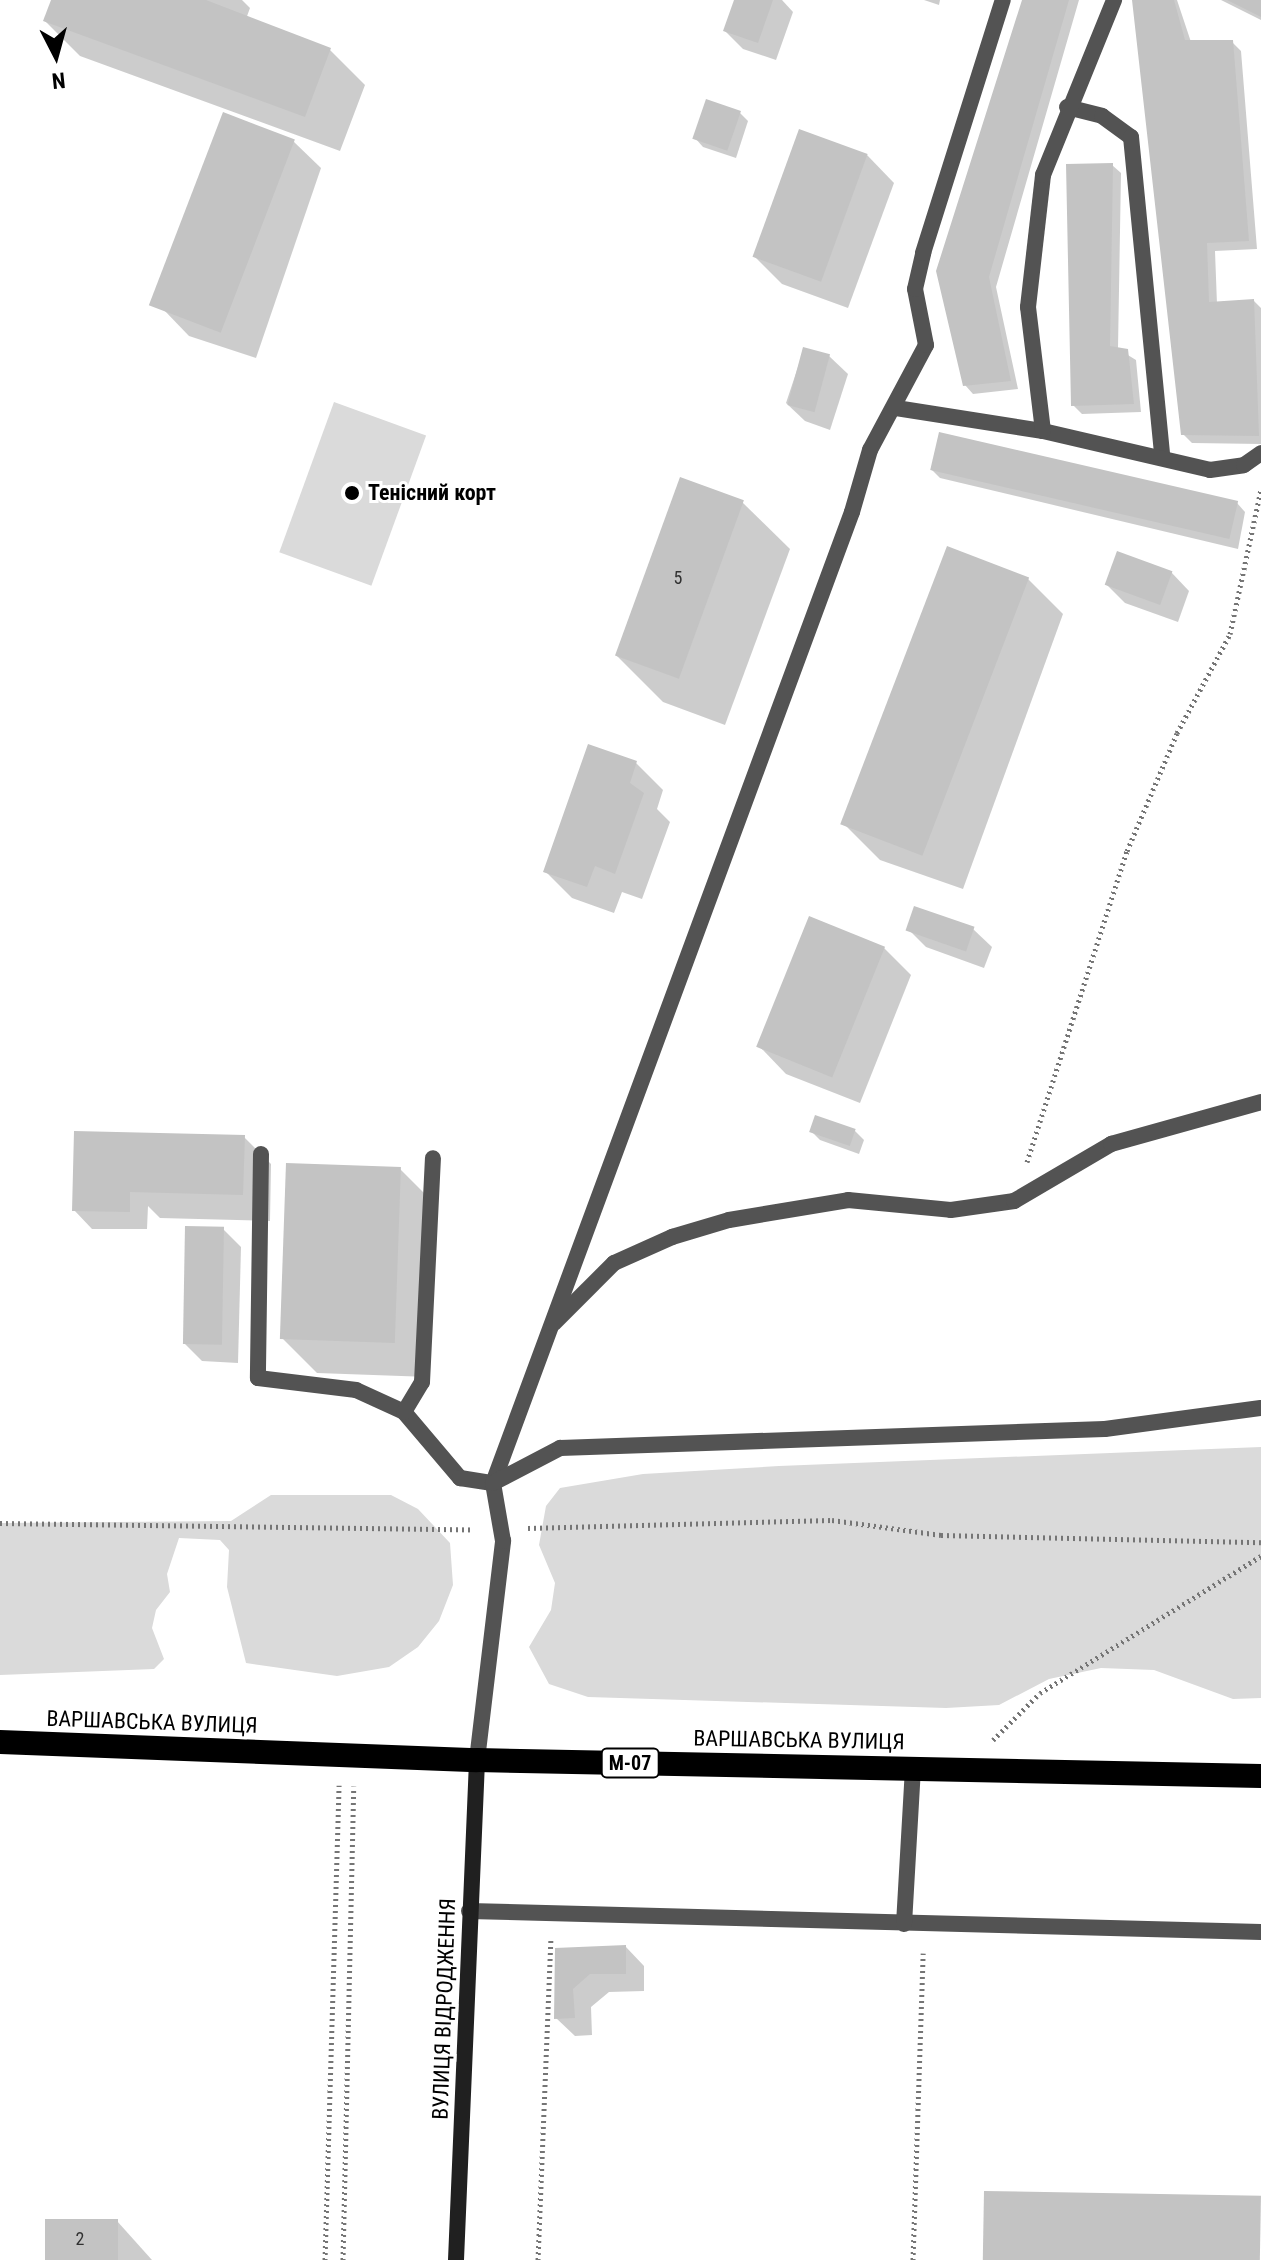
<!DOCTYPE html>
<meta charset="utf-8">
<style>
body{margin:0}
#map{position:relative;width:1261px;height:2260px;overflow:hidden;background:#fff;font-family:"Roboto Condensed",sans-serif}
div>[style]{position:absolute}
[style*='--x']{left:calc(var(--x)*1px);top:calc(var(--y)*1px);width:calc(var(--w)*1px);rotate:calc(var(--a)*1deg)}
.green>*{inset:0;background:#dadada;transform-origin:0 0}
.shadow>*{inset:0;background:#0003}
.building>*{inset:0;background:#c3c3c3;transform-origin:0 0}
.path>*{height:5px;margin-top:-2.5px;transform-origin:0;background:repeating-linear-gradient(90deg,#757575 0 2px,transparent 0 6px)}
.lane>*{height:16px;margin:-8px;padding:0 8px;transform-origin:8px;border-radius:8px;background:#535353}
.street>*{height:16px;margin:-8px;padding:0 8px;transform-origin:8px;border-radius:8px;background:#535353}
.secondary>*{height:16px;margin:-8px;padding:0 8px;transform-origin:8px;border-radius:8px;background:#202020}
.highway>*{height:24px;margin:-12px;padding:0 12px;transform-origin:12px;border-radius:12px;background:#000}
.dots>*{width:22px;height:22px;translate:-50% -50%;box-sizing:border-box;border:4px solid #fff;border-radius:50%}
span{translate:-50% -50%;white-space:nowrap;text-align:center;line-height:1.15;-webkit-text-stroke:6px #fff;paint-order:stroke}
.number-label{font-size:18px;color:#313131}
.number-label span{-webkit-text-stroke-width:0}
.shield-label span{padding:2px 6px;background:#fff;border:2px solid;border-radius:6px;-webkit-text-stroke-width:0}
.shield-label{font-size:20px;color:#000;font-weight:700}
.poi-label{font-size:22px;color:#000;font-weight:700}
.left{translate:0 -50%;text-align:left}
.street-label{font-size:22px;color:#000}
.north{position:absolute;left:16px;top:16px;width:80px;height:80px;-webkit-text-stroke:6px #fff;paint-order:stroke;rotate:174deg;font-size:22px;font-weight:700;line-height:32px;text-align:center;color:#000}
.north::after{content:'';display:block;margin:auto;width:28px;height:36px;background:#000;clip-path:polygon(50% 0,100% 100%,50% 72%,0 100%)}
</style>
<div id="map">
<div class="green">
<div style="left:334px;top:402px;width:98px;height:160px;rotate:20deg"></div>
<div style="clip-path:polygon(1261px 1447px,1261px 1698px,1233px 1699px,1154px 1670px,1101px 1668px,1049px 1679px,999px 1705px,946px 1708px,588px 1697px,549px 1684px,529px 1647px,551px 1610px,555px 1583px,539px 1545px,546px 1506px,560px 1488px,643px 1474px,779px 1466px)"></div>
<div style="clip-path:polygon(271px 1495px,391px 1495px,418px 1509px,450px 1543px,453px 1585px,439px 1621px,418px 1647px,389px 1667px,337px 1676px,246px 1663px,227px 1587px,229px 1550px,220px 1540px,179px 1538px,167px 1574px,170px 1592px,156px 1610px,152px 1628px,164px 1659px,154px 1669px,0 1675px,0 1523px,231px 1521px)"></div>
</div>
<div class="shadow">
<div style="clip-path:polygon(53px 0,242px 0,250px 8px,246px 19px,330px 50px,365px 85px,340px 151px,80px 56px,45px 21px)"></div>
<div style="clip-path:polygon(736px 0,782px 0,793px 12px,776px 60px,743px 49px,725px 31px)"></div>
<div style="clip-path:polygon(924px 0,940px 0,939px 5px)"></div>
<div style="clip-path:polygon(1024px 0,1079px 0,996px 287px,1018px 389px,973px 394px,965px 385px)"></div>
<div style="clip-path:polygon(1134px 0,1177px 0,1191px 42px,1232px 42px,1241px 51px,1257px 249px,1215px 251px,1217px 304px,1254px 301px,1261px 308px,1261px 444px,1192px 443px,1183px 434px)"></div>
<div style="clip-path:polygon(1221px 0,1261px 0,1261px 20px)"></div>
<div style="clip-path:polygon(740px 113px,748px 121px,736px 158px,703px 147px,695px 138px)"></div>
<div style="clip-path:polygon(293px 141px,321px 168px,256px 358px,189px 336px,162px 308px)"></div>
<div style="clip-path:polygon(867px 155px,894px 183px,848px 308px,782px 284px,755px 257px)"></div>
<div style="clip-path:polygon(1112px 165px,1121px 173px,1118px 349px,1136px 360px,1141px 412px,1082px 414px,1073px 405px)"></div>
<div style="clip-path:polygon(804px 349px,829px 356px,848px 374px,830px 430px,805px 421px,786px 403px)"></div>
<div style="clip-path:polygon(931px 469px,1237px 503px,1245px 512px,1238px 549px,940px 478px)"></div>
<div style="clip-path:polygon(742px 502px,790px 549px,725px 725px,663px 702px,616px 655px)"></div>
<div style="clip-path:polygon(1171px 572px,1189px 591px,1178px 622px,1125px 603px,1107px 585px)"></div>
<div style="clip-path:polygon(1028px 579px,1063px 614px,963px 889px,880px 860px,845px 825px)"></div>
<div style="clip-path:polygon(636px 763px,663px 790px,657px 809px,670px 822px,642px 899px,622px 892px,614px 913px,572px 898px,545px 871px)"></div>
<div style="clip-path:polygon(915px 909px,973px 929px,992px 947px,984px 968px,926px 947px,908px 929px)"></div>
<div style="clip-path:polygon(884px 948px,911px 975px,860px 1103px,786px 1074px,759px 1046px)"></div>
<div style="clip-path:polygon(816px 1117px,855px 1131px,864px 1140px,859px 1154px,820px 1140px,811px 1131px)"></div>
<div style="clip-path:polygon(244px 1137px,271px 1164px,270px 1221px,160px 1218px,148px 1206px,147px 1229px,92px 1229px,74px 1210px)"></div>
<div style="clip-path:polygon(400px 1169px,435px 1204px,429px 1377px,317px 1373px,282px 1338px)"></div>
<div style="clip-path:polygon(223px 1229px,241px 1247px,238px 1363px,202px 1361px,184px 1343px)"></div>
<div style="clip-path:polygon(626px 1947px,644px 1966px,644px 1991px,609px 1992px,591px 2007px,592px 2035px,575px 2036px,556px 2018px,557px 1950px)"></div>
<div style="clip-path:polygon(117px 2221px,152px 2260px,45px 2260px)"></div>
</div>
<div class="building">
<div style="clip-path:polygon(51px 0,206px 0,331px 48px,305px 117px,43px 21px)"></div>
<div style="clip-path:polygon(734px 0,773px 0,758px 43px,723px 31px)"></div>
<div style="clip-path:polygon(1022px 0,1069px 0,989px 277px,1011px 381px,963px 386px,936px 271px)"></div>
<div style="clip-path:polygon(1132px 0,1174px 0,1185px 40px,1233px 40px,1249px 241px,1207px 243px,1209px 302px,1254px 299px,1259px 436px,1181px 435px)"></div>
<div style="clip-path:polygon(1227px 0,1261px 0,1261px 17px)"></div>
<div style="left:706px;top:99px;width:37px;height:42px;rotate:19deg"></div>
<div style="left:223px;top:112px;width:77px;height:207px;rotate:21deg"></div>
<div style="left:799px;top:129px;width:73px;height:136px;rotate:20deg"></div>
<div style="clip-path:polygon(1113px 163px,1110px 346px,1128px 349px,1134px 404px,1071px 406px,1066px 164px)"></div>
<div style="left:803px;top:347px;width:28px;height:60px;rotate:15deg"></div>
<div style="left:939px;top:432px;width:307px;height:39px;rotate:13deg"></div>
<div style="left:680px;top:477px;width:68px;height:190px;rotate:20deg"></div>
<div style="left:947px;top:546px;width:88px;height:298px;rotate:21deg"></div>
<div style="left:1117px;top:551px;width:59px;height:36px;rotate:20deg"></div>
<div style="clip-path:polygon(588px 744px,637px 761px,630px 783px,644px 793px,615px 874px,595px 866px,587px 887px,543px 872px)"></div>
<div style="left:914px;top:906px;width:64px;height:26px;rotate:19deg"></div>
<div style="left:809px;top:916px;width:82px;height:141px;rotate:22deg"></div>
<div style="left:815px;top:1115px;width:43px;height:18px;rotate:19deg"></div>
<div style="clip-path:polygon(74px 1131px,245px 1135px,243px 1195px,130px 1192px,130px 1212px,72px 1211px)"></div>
<div style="left:286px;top:1163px;width:115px;height:176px;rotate:2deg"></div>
<div style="left:185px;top:1226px;width:39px;height:118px;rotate:1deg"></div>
<div style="clip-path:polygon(626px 1945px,626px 1974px,590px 1974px,573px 1989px,575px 2018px,554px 2019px,555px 1948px)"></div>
<div style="left:984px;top:2191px;width:277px;height:69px;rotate:1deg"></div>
<div style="left:45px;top:2219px;width:73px;height:41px"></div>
</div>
<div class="path">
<div style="--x:1027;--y:1162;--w:327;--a:-72.2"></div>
<div style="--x:1127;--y:851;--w:128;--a:-67"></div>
<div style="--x:1177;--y:733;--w:112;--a:-61.8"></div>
<div style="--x:1230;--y:634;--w:147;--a:-77.9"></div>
<div style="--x:0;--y:1523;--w:474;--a:0.8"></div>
<div style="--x:528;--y:1528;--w:304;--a:-1.5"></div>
<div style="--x:832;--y:1520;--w:110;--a:7.8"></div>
<div style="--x:941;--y:1535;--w:320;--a:1.3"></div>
<div style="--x:993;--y:1740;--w:66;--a:-45"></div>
<div style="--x:1040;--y:1693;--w:260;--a:-31.8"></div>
<div style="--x:325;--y:2260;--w:475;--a:-88.3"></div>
<div style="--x:343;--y:2260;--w:474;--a:-88.7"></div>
<div style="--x:538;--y:2260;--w:322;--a:-87.7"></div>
<div style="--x:913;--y:2260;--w:307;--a:-88.1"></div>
</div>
<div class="lane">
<div style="--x:1067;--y:107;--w:36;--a:14"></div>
<div style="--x:1102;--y:116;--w:36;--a:36"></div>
<div style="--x:1131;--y:137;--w:321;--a:84.4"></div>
<div style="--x:896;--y:408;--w:149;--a:8.9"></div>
<div style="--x:1043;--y:431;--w:171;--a:13.1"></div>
<div style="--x:1210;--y:470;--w:34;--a:-8"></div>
<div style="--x:1244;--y:465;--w:21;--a:-35"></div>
<div style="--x:1043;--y:431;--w:125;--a:-96.9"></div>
<div style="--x:1028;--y:307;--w:133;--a:-83.5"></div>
<div style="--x:1043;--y:175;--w:189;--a:-67.9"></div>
<div style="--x:261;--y:1154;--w:224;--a:90.8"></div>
<div style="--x:258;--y:1378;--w:99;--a:7"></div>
<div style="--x:356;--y:1390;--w:53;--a:24.6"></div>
<div style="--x:404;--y:1412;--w:87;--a:49.7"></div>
<div style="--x:460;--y:1478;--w:33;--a:9"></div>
<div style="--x:493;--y:1483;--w:1035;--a:-69.71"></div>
<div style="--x:852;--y:512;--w:65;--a:-73.8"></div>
<div style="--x:870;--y:450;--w:119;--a:-61.9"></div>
<div style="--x:926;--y:345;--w:57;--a:-101.1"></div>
<div style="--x:915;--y:289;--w:37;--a:-77"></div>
<div style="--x:923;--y:253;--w:265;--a:-72.5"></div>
<div style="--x:554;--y:1323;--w:85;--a:-45"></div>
<div style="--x:614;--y:1263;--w:64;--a:-24.1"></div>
<div style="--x:672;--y:1237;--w:59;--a:-16.6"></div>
<div style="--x:729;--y:1220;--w:121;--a:-9.5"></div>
<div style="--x:848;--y:1200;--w:103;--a:5.5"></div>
<div style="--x:951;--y:1210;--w:64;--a:-8.1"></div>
<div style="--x:1014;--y:1201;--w:113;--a:-30.4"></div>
<div style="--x:1111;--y:1144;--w:156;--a:-15.6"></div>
<div style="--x:404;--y:1412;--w:35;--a:-59"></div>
<div style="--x:422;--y:1382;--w:224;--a:-87.2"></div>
</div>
<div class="street">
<div style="--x:477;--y:1760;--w:221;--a:-83.2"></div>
<div style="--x:503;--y:1541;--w:59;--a:-99.8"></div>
<div style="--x:493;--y:1483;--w:76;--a:-27.6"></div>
<div style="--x:560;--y:1448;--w:545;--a:-2"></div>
<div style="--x:1105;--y:1429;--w:157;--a:-7.7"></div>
<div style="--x:469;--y:1911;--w:792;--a:1.52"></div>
<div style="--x:904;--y:1924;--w:157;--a:-86.7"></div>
</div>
<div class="secondary">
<div style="--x:456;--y:2260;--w:500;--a:-87.59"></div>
</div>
<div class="highway">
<div style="--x:0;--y:1742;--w:477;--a:2.2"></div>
<div style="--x:477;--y:1760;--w:784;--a:1.17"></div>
</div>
<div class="dots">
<div style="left:352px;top:493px;background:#000"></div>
</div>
<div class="number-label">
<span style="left:678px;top:578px">5</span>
<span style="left:80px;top:2239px">2</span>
</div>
<div class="shield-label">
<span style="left:630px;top:1763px">М-07</span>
</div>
<div class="poi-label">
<span class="left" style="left:368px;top:493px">Тенісний корт</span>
</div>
<div class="street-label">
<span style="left:152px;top:1722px;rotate:2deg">ВАРШАВСЬКА ВУЛИЦЯ</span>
<span style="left:799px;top:1740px;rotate:1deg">ВАРШАВСЬКА ВУЛИЦЯ</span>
<span style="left:444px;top:2009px;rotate:-88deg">ВУЛИЦЯ ВІДРОДЖЕННЯ</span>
</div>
<div class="north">N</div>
</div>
